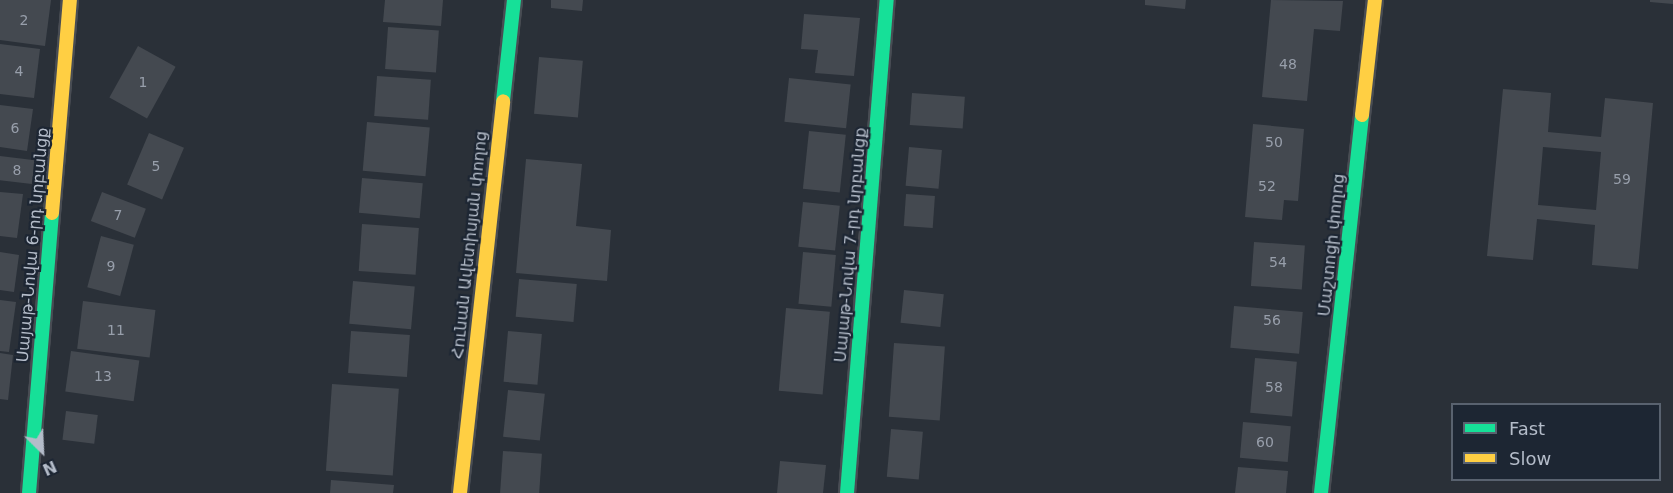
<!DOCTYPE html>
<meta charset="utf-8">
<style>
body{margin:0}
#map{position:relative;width:1673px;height:493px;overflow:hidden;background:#2a3038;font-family:"DejaVu Sans","Noto Sans Armenian",sans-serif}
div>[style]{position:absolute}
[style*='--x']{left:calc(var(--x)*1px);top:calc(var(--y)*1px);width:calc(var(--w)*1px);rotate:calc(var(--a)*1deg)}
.building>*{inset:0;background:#444950;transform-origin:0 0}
.roads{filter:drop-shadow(2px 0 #484c53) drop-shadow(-2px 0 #484c53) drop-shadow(0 2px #484c53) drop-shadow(0 -2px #484c53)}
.fast>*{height:14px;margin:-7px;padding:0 7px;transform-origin:7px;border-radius:7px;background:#16e098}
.slow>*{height:14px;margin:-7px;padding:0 7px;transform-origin:7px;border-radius:7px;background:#ffcf43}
span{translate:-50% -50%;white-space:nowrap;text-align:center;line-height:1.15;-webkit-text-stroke:4.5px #1d2633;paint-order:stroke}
.number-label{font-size:14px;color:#989fab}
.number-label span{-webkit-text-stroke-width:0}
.street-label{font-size:16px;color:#b4bcc9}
.legend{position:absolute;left:1451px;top:403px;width:210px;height:78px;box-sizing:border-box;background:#1d2633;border:2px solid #59626f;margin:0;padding:8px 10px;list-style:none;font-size:18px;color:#b4bcc9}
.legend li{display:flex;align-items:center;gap:12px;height:30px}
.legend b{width:30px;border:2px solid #59626f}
.north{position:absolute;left:12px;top:421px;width:60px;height:60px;-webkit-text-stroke:4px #1d2633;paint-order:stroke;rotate:156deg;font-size:16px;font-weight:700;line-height:24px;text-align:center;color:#b4bcc9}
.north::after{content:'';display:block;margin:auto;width:21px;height:27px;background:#b4bcc9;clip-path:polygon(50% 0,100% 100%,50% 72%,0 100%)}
</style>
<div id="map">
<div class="building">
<div style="clip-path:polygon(0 0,51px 0,45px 46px,0 40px)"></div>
<div style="clip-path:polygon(385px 0,443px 0,441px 26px,383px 22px)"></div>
<div style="clip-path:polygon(551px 0,583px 0,582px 11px,551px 8px)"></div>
<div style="clip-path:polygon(1145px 0,1186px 0,1185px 9px,1145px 5px)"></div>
<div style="clip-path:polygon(1271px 0,1343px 1px,1340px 31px,1314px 29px,1307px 101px,1262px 97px)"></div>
<div style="clip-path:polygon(1650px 0,1673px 0,1673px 4px,1650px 2px)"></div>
<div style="clip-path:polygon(804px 14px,860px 18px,854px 76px,815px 73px,818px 50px,801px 49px)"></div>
<div style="left:388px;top:27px;width:51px;height:42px;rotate:4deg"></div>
<div style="clip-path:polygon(0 44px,40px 49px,34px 98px,0 94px)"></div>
<div style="left:138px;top:46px;width:43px;height:59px;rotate:29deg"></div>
<div style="left:539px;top:57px;width:44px;height:57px;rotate:5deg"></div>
<div style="left:377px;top:76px;width:54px;height:40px;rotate:4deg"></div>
<div style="left:789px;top:78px;width:62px;height:44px;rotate:6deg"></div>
<div style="clip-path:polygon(evenodd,1503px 89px,1551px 93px,1548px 132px,1601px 137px,1605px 98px,1653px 103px,1638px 269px,1592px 265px,1595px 225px,1537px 219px,1533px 260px,1487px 256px,1503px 89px,1543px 147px,1601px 152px,1596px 210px,1538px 205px,1543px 147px)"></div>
<div style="left:912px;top:93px;width:53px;height:32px;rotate:4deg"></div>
<div style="clip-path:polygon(0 105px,33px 109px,27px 151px,0 147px)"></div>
<div style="left:367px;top:122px;width:63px;height:49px;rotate:5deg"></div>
<div style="clip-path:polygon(1253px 124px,1304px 129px,1298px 201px,1284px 200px,1282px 220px,1245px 217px)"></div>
<div style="left:809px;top:131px;width:37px;height:58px;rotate:6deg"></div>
<div style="left:149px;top:133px;width:38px;height:56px;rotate:23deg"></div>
<div style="left:909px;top:147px;width:33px;height:39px;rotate:5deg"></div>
<div style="left:0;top:156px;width:35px;height:24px;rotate:7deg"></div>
<div style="clip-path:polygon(526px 159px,582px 164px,576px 226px,611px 230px,607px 281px,516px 273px)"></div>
<div style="left:362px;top:178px;width:61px;height:35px;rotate:5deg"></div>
<div style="clip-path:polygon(0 192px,23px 194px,17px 238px,0 236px)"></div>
<div style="left:102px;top:192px;width:47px;height:31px;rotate:21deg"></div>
<div style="left:906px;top:194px;width:29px;height:32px;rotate:4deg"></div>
<div style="left:803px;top:202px;width:37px;height:45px;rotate:6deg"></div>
<div style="left:362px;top:224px;width:57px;height:47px;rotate:4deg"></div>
<div style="left:101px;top:236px;width:34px;height:53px;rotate:15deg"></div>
<div style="left:1254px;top:242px;width:51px;height:44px;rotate:4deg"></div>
<div style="clip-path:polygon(0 252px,19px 255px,14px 292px,0 290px)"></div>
<div style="left:803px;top:252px;width:33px;height:52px;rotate:5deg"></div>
<div style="left:519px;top:279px;width:58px;height:38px;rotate:5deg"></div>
<div style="left:353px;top:281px;width:62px;height:43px;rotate:5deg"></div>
<div style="left:904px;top:290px;width:40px;height:33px;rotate:6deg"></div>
<div style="clip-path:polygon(0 300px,16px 302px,9px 352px,0 351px)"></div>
<div style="left:83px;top:301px;width:73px;height:48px;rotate:7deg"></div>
<div style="left:1234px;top:306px;width:69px;height:42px;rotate:5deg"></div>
<div style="left:786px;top:308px;width:44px;height:83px;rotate:5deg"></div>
<div style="left:351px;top:331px;width:59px;height:42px;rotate:4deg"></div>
<div style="left:508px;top:331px;width:34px;height:51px;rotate:5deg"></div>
<div style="left:894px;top:343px;width:51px;height:74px;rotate:4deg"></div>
<div style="left:71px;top:351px;width:69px;height:41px;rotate:8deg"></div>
<div style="clip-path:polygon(0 353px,13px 355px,8px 400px,0 399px)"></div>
<div style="left:1255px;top:358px;width:42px;height:55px;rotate:5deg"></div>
<div style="left:332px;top:384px;width:67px;height:87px;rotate:4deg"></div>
<div style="left:508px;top:390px;width:37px;height:47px;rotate:6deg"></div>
<div style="left:66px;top:411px;width:32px;height:29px;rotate:7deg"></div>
<div style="left:1243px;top:422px;width:48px;height:36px;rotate:5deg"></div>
<div style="left:891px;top:429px;width:32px;height:48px;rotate:5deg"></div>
<div style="left:503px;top:451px;width:39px;height:42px;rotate:4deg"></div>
<div style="clip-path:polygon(780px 461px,826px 465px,823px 493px,777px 493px)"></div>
<div style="clip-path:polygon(1238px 467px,1288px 471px,1286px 493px,1235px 493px)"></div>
<div style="clip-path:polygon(331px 480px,394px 485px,393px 493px,330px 493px)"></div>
</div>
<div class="roads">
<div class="fast">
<div style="--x:503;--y:101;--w:102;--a:-83.8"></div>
<div style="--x:29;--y:493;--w:281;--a:-85.3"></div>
<div style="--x:847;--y:493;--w:495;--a:-85.4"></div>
<div style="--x:1321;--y:493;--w:380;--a:-83.8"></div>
</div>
<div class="slow">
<div style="--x:1362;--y:115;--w:116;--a:-83.6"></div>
<div style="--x:52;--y:213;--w:214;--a:-85.2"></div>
<div style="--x:460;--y:493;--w:394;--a:-83.7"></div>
</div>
</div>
<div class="number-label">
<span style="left:24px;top:20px">2</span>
<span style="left:1288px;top:64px">48</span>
<span style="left:19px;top:71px">4</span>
<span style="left:143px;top:82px">1</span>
<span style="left:15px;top:128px">6</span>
<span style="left:1274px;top:142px">50</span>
<span style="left:156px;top:166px">5</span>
<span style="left:17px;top:170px">8</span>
<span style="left:1622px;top:179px">59</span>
<span style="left:1267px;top:186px">52</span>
<span style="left:118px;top:215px">7</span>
<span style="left:1278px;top:262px">54</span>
<span style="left:111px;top:266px">9</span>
<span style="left:1272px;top:320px">56</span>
<span style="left:116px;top:330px">11</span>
<span style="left:103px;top:376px">13</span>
<span style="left:1274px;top:387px">58</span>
<span style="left:1265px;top:442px">60</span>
</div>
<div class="street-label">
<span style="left:33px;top:245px;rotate:-85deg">Սայաթ-Նովա 6-րդ նրբանցք</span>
<span style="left:470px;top:245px;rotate:-84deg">Հունան Ավետիսյան փողոց</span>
<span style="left:851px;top:245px;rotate:-85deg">Սայաթ-Նովա 7-րդ նրբանցք</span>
<span style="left:1332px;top:245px;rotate:-84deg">Մաշտոցի փողոց</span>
</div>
<ul class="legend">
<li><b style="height:8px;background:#16e098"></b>Fast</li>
<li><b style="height:8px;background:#ffcf43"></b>Slow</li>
</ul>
<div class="north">N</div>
</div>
